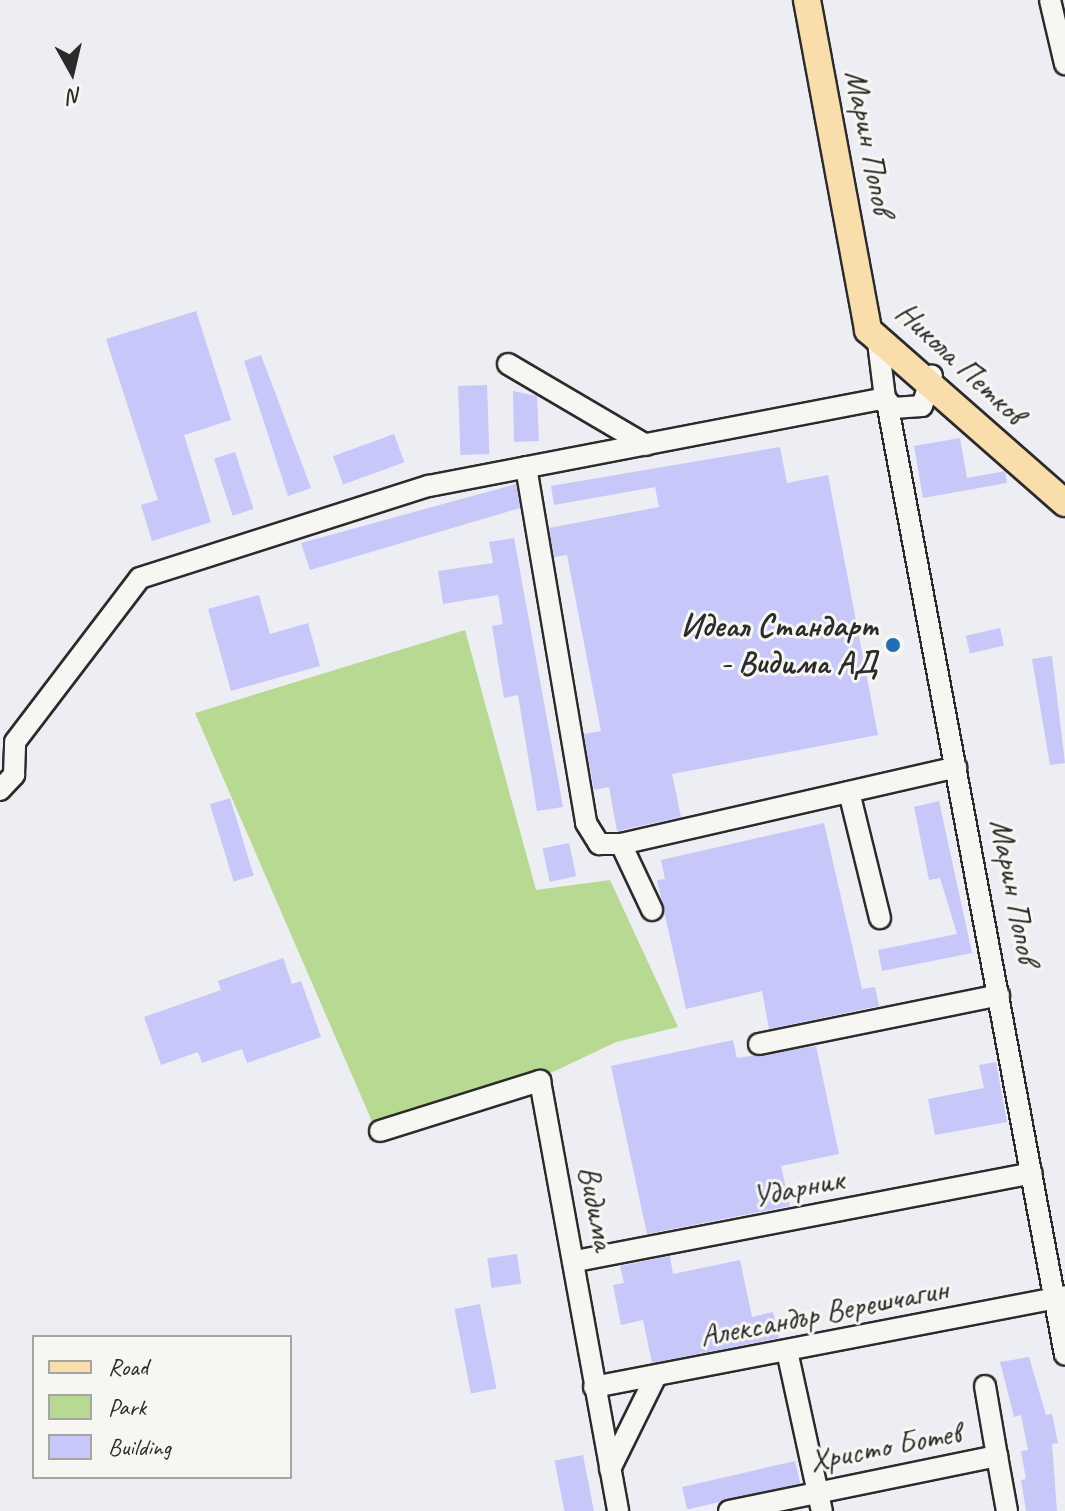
<!DOCTYPE html>
<meta charset="utf-8">
<style>
body{margin:0}
#map{position:relative;width:1065px;height:1511px;overflow:hidden;background:#ededf4;font-family:Caveat,sans-serif}
div>[style]{position:absolute}
[style*='--x']{left:calc(var(--x)*1px);top:calc(var(--y)*1px);width:calc(var(--w)*1px);rotate:calc(var(--a)*1deg)}
.green>*{inset:0;background:#b8d992}
.building>*{inset:0;background:#c7c7fa;transform-origin:0 0}
.roads{filter:drop-shadow(2px 0 #2b2b2b) drop-shadow(-2px 0 #2b2b2b) drop-shadow(0 2px #2b2b2b) drop-shadow(0 -2px #2b2b2b)}
.minor>*{height:20px;margin:-10px;padding:0 10px;transform-origin:10px;border-radius:10px;background:#f6f6f2}
.major>*{height:26px;margin:-13px;padding:0 13px;transform-origin:13px;border-radius:13px;background:#f9deab}
.dots>*{width:22px;height:22px;translate:-50% -50%;box-sizing:border-box;border:4px solid #f6f6f2;border-radius:50%}
span{translate:-50% -50%;white-space:nowrap;text-align:center;line-height:1.15;-webkit-text-stroke:6px #f6f6f2;paint-order:stroke}
.street-label{font-size:32px;color:#2b2b2b}
.poi-label{font-size:32px;color:#2b2b2b;font-weight:700}
.right{translate:-100% -50%;text-align:right}
.legend{position:absolute;left:32px;top:1335px;width:260px;height:144px;box-sizing:border-box;background:#f6f6f2;border:2px solid #a5a5a2;margin:0;padding:10px 14px;list-style:none;font-size:24px;color:#2b2b2b}
.legend li{display:flex;align-items:center;gap:16px;height:40px}
.legend b{width:40px;border:2px solid #a5a5a2}
.north{position:absolute;left:32px;top:32px;width:80px;height:80px;-webkit-text-stroke:6px #f6f6f2;paint-order:stroke;rotate:172deg;font-size:22px;font-weight:700;line-height:32px;text-align:center;color:#2b2b2b}
.north::after{content:'';display:block;margin:auto;width:28px;height:36px;background:#2b2b2b;clip-path:polygon(50% 0,100% 100%,50% 72%,0 100%)}
</style>
<div id="map">
<div class="green">
<div style="clip-path:polygon(465px 630px,536px 890px,610px 880px,678px 1027px,616px 1042px,555px 1071px,374px 1126px,195px 713px)"></div>
</div>
<div class="building">
<div style="clip-path:polygon(196px 311px,231px 420px,184px 435px,211px 522px,152px 541px,141px 505px,158px 500px,106px 339px)"></div>
<div style="clip-path:polygon(261px 355px,311px 488px,288px 496px,244px 361px)"></div>
<div style="left:487px;top:385px;width:69px;height:29px;rotate:88deg"></div>
<div style="clip-path:polygon(513px 391px,537px 396px,539px 441px,514px 442px)"></div>
<div style="left:394px;top:434px;width:30px;height:65px;rotate:70deg"></div>
<div style="clip-path:polygon(960px 438px,967px 478px,1005px 471px,1007px 483px,923px 498px,914px 446px)"></div>
<div style="clip-path:polygon(780px 447px,787px 483px,828px 475px,878px 735px,672px 774px,681px 817px,617px 831px,609px 787px,594px 790px,584px 734px,601px 731px,567px 555px,554px 557px,549px 528px,659px 507px,655px 487px,554px 505px,551px 486px)"></div>
<div style="left:235px;top:452px;width:60px;height:22px;rotate:72deg"></div>
<div style="clip-path:polygon(516px 484px,520px 508px,310px 570px,301px 543px)"></div>
<div style="clip-path:polygon(514px 538px,563px 807px,537px 811px,518px 695px,504px 698px,492px 626px,503px 624px,498px 595px,443px 604px,438px 571px,493px 563px,489px 542px)"></div>
<div style="clip-path:polygon(259px 595px,270px 634px,308px 623px,320px 666px,231px 691px,208px 609px)"></div>
<div style="left:1000px;top:628px;width:18px;height:35px;rotate:77deg"></div>
<div style="clip-path:polygon(1052px 656px,1065px 763px,1050px 765px,1032px 659px)"></div>
<div style="left:230px;top:798px;width:81px;height:21px;rotate:73deg"></div>
<div style="clip-path:polygon(939px 801px,972px 953px,882px 971px,878px 950px,957px 934px,940px 878px,929px 880px,914px 807px)"></div>
<div style="clip-path:polygon(824px 823px,862px 989px,875px 987px,879px 1006px,769px 1029px,762px 991px,686px 1009px,657px 880px,665px 879px,661px 860px)"></div>
<div style="left:569px;top:843px;width:34px;height:27px;rotate:78deg"></div>
<div style="clip-path:polygon(283px 958px,292px 984px,301px 981px,321px 1037px,247px 1063px,242px 1049px,202px 1063px,198px 1052px,161px 1065px,144px 1017px,221px 990px,218px 981px)"></div>
<div style="clip-path:polygon(733px 1040px,737px 1058px,816px 1046px,839px 1154px,781px 1166px,790px 1206px,647px 1234px,611px 1066px)"></div>
<div style="clip-path:polygon(996px 1062px,1007px 1122px,935px 1135px,928px 1099px,984px 1088px,979px 1065px)"></div>
<div style="left:517px;top:1254px;width:30px;height:30px;rotate:82deg"></div>
<div style="clip-path:polygon(670px 1256px,673px 1274px,740px 1260px,752px 1317px,773px 1312px,779px 1338px,652px 1363px,643px 1320px,621px 1325px,613px 1285px,624px 1283px,620px 1266px)"></div>
<div style="left:480px;top:1304px;width:86px;height:26px;rotate:79deg"></div>
<div style="clip-path:polygon(1029px 1357px,1046px 1415px,1052px 1414px,1058px 1443px,1052px 1444px,1057px 1511px,1026px 1511px,1021px 1480px,1026px 1479px,1021px 1451px,1028px 1450px,1021px 1415px,1014px 1417px,1000px 1362px)"></div>
<div style="left:583px;top:1455px;width:57px;height:29px;rotate:79deg"></div>
<div style="left:795px;top:1461px;width:23px;height:116px;rotate:77deg"></div>
</div>
<div class="roads">
<div class="minor">
<div style="--x:1050;--y:0;--w:66;--a:76.8"></div>
<div style="--x:878;--y:342;--w:56;--a:82.9"></div>
<div style="--x:885;--y:398;--w:13;--a:51"></div>
<div style="--x:893;--y:408;--w:29;--a:-4"></div>
<div style="--x:922;--y:406;--w:32;--a:-72"></div>
<div style="--x:508;--y:364;--w:160;--a:30.4"></div>
<div style="--x:887;--y:402;--w:969;--a:79.42"></div>
<div style="--x:526;--y:467;--w:361;--a:80.4"></div>
<div style="--x:586;--y:823;--w:25;--a:58"></div>
<div style="--x:599;--y:844;--w:22;--a:0"></div>
<div style="--x:621;--y:844;--w:344;--a:-12.9"></div>
<div style="--x:0;--y:790;--w:21;--a:-47"></div>
<div style="--x:14;--y:775;--w:33;--a:-88"></div>
<div style="--x:15;--y:742;--w:206;--a:-52.7"></div>
<div style="--x:140;--y:578;--w:303;--a:-17.7"></div>
<div style="--x:429;--y:486;--w:464;--a:-10.9"></div>
<div style="--x:849;--y:792;--w:130;--a:76.2"></div>
<div style="--x:621;--y:844;--w:73;--a:64.8"></div>
<div style="--x:759;--y:1044;--w:245;--a:-11.5"></div>
<div style="--x:380;--y:1131;--w:168;--a:-17.4"></div>
<div style="--x:540;--y:1081;--w:437;--a:79.7"></div>
<div style="--x:576;--y:1261;--w:464;--a:-10.9"></div>
<div style="--x:787;--y:1351;--w:164;--a:77.7"></div>
<div style="--x:985;--y:1386;--w:71;--a:80.3"></div>
<div style="--x:594;--y:1387;--w:480;--a:-10.9"></div>
<div style="--x:610;--y:1469;--w:104;--a:-63.7"></div>
<div style="--x:729;--y:1511;--w:274;--a:-11.6"></div>
<div style="--x:997;--y:1456;--w:56;--a:79.7"></div>
</div>
<div class="major">
<div style="--x:807;--y:0;--w:336;--a:79.5"></div>
<div style="--x:868;--y:330;--w:262;--a:41.3"></div>
</div>
</div>
<div class="dots">
<div style="left:893px;top:645px;background:#1f6fb2"></div>
</div>
<div class="street-label">
<span style="left:869px;top:142px;rotate:79deg">Марин Попов</span>
<span style="left:960px;top:363px;rotate:43deg">Никола Петков</span>
<span style="left:1014px;top:891px;rotate:79deg">Марин Попов</span>
<span style="left:798px;top:1188px;rotate:-11deg">Ударник</span>
<span style="left:596px;top:1208px;rotate:79deg">Видима</span>
<span style="left:824px;top:1313px;rotate:-11deg">Александър Верешчагин</span>
<span style="left:885px;top:1447px;rotate:-11deg">Христо Ботев</span>
</div>
<div class="poi-label">
<span class="right" style="left:877px;top:645px">Идеал Стандарт<br>- Видима АД</span>
</div>
<ul class="legend">
<li><b style="height:10px;background:#f9deab"></b>Road</li>
<li><b style="height:22px;background:#b8d992"></b>Park</li>
<li><b style="height:22px;background:#c7c7fa"></b>Building</li>
</ul>
<div class="north">N</div>
</div>
